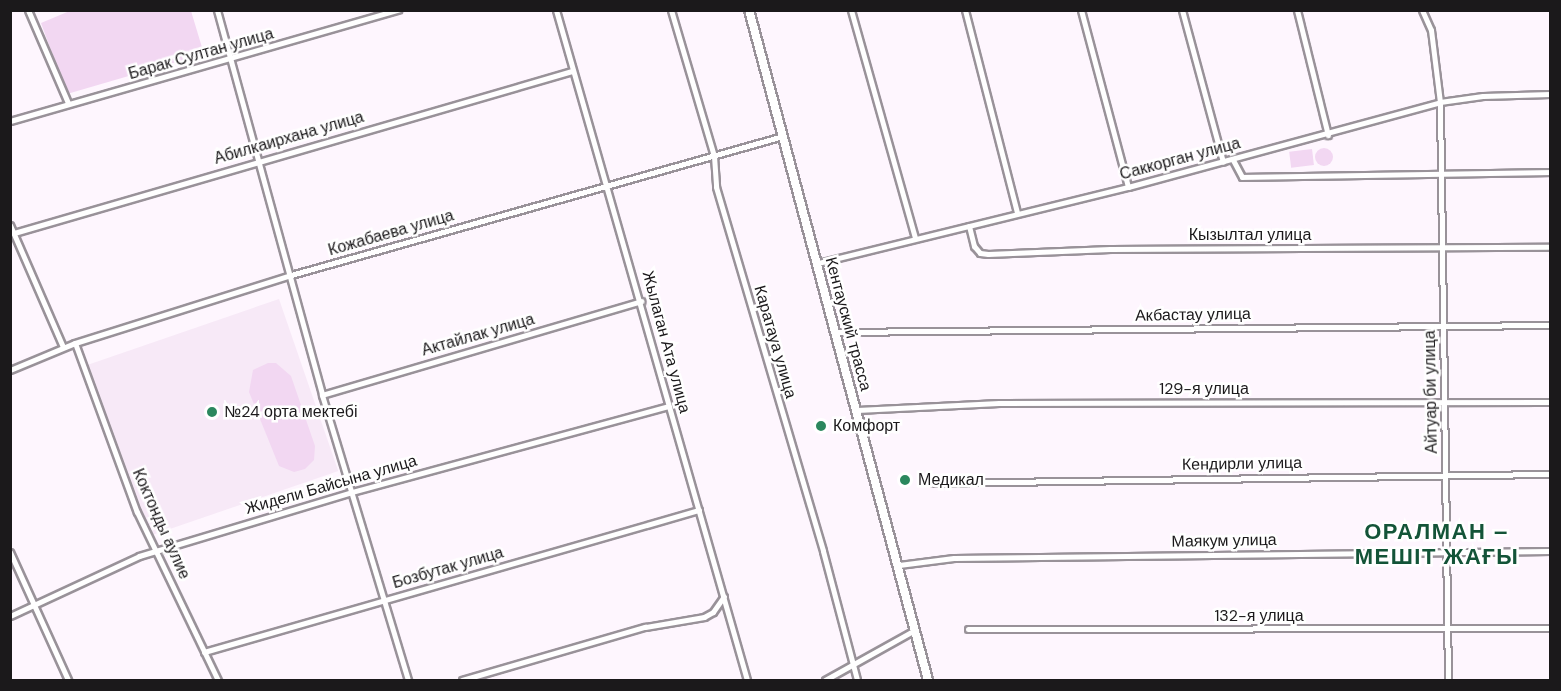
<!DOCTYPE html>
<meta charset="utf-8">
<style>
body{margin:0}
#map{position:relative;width:1561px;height:691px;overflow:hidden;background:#fef6fe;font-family:"DM Sans",sans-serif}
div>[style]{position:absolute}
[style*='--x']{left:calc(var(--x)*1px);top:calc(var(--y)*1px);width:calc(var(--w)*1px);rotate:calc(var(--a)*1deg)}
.built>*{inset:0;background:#f7e9f7;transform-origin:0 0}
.green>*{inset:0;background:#f2d7f2;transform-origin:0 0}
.round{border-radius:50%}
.roads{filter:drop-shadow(2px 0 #999299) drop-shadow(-2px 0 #999299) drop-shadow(0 2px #999299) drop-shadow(0 -2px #999299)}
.street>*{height:5px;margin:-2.5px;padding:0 2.5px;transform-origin:2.5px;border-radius:2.5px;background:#fff}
.secondary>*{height:8px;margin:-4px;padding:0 4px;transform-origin:4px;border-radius:4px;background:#fff}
.dots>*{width:16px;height:16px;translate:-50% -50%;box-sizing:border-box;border:3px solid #fff;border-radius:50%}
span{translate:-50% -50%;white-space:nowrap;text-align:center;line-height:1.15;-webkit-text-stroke:5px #fff;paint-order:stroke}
.street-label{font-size:16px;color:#1b191b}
.poi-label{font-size:16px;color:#1b191b}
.left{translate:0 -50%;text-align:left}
.district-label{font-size:22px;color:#135438;font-weight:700;letter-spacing:1.5px}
.frame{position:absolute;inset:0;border:12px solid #1b191b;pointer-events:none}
</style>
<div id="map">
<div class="built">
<div style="left:279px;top:299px;width:182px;height:202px;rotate:71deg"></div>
</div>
<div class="green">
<div style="clip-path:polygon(72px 10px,191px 11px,204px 54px,67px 94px,41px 23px)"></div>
<div class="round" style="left:1315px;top:148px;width:18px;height:18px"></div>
<div style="left:1312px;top:149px;width:16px;height:23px;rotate:83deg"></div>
<div style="clip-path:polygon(268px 363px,276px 363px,291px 376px,315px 446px,314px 460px,305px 469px,294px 472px,279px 466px,249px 392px,253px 370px)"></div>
</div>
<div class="roads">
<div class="street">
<div style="--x:28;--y:10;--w:101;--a:66.7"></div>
<div style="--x:217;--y:10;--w:399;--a:74.7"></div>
<div style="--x:322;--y:395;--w:298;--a:73.2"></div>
<div style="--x:556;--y:10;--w:697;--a:74.09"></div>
<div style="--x:671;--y:10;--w:152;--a:73.6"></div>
<div style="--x:714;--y:156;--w:31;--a:86"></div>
<div style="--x:716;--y:187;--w:379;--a:73.6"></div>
<div style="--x:823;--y:551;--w:133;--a:75.2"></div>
<div style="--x:851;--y:10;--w:236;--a:74.3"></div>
<div style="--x:965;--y:10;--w:209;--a:75.6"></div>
<div style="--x:1081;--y:10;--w:183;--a:75.1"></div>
<div style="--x:1182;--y:10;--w:157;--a:74.9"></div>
<div style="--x:1297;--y:10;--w:129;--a:76.1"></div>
<div style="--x:1422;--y:10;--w:22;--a:66"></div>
<div style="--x:1431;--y:30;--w:73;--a:82.9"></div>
<div style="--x:1440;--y:102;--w:578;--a:89.21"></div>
<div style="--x:10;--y:121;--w:404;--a:-16"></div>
<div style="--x:1233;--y:160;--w:19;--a:62"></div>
<div style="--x:1242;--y:177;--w:308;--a:-0.9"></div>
<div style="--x:10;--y:225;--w:133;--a:66.5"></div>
<div style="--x:969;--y:226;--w:21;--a:76"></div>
<div style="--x:974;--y:246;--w:9;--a:49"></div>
<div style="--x:980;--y:253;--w:8;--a:7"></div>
<div style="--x:988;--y:254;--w:122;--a:-2.3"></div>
<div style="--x:1110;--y:249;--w:440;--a:-0.3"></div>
<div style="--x:14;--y:233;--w:581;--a:-16.19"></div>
<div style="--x:818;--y:263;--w:319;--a:-13.8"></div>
<div style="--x:1128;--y:187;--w:323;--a:-15.2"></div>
<div style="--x:1440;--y:102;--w:43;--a:-7.9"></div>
<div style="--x:1483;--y:96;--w:67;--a:-1.7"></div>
<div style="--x:837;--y:332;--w:713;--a:-0.56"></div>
<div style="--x:75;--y:343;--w:180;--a:69.9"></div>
<div style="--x:137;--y:512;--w:187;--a:64.3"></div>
<div style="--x:10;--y:370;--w:70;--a:-22.6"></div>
<div style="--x:75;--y:343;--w:226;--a:-17.5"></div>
<div style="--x:291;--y:275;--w:511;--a:-15.78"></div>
<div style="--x:322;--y:395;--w:333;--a:-16.4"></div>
<div style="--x:857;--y:410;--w:142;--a:-2.8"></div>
<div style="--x:999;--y:403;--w:551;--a:-0.1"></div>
<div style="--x:934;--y:483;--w:616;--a:-0.84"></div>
<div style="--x:10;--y:552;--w:141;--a:65.6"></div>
<div style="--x:899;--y:565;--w:55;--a:-7.3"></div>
<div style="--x:954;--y:558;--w:596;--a:-0.67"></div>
<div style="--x:10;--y:616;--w:142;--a:-24.9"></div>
<div style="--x:139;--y:556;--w:222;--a:-16.7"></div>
<div style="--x:352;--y:492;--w:328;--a:-15.2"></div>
<div style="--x:968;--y:629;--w:582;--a:-0.1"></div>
<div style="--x:204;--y:652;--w:515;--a:-16.01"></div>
<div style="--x:462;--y:680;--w:191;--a:-16.2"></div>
<div style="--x:645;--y:627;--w:60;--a:-9.6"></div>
<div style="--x:704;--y:617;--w:10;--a:-29"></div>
<div style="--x:713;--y:612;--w:19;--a:-55"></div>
<div style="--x:825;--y:680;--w:103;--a:-29.1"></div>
</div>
<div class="secondary">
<div style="--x:749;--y:10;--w:693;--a:75.04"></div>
</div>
</div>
<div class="dots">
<div style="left:212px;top:412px;background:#2b875e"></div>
<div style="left:821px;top:426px;background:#2b875e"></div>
<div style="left:905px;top:480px;background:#2b875e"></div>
</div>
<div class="street-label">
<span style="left:201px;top:54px;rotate:-16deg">Барак Султан улица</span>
<span style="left:289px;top:138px;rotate:-16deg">Абилкаирхана улица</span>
<span style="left:1180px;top:159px;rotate:-15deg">Саккорган улица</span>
<span style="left:391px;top:233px;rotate:-16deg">Кожабаева улица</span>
<span style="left:1250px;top:235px">Кызылтал улица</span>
<span style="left:1193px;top:315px;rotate:-1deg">Акбастау улица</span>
<span style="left:848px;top:324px;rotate:75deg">Кентауский трасса</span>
<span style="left:478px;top:335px;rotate:-16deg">Актайлак улица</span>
<span style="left:666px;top:342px;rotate:75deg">Жылаган Ата улица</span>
<span style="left:775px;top:342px;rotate:74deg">Каратауа улица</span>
<span style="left:1204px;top:389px">129-я улица</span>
<span style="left:1431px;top:392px;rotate:-91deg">Айтуар би улица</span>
<span style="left:1242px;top:464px;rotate:-1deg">Кендирли улица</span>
<span style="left:331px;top:485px;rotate:-16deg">Жидели Байсына улица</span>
<span style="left:161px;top:524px;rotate:66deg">Коктонды аулие</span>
<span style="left:1224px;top:541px;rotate:-1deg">Маякум улица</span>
<span style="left:448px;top:568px;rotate:-16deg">Бозбутак улица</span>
<span style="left:1259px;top:616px">132-я улица</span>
</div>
<div class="poi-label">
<span class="left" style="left:224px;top:412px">№24 орта мектебі</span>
<span class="left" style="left:833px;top:426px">Комфорт</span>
<span class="left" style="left:918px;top:480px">Медикал</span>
</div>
<div class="district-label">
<span style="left:1437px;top:544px">ОРАЛМАН –<br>МЕШІТ ЖАҒЫ</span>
</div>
<div class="frame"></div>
</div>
